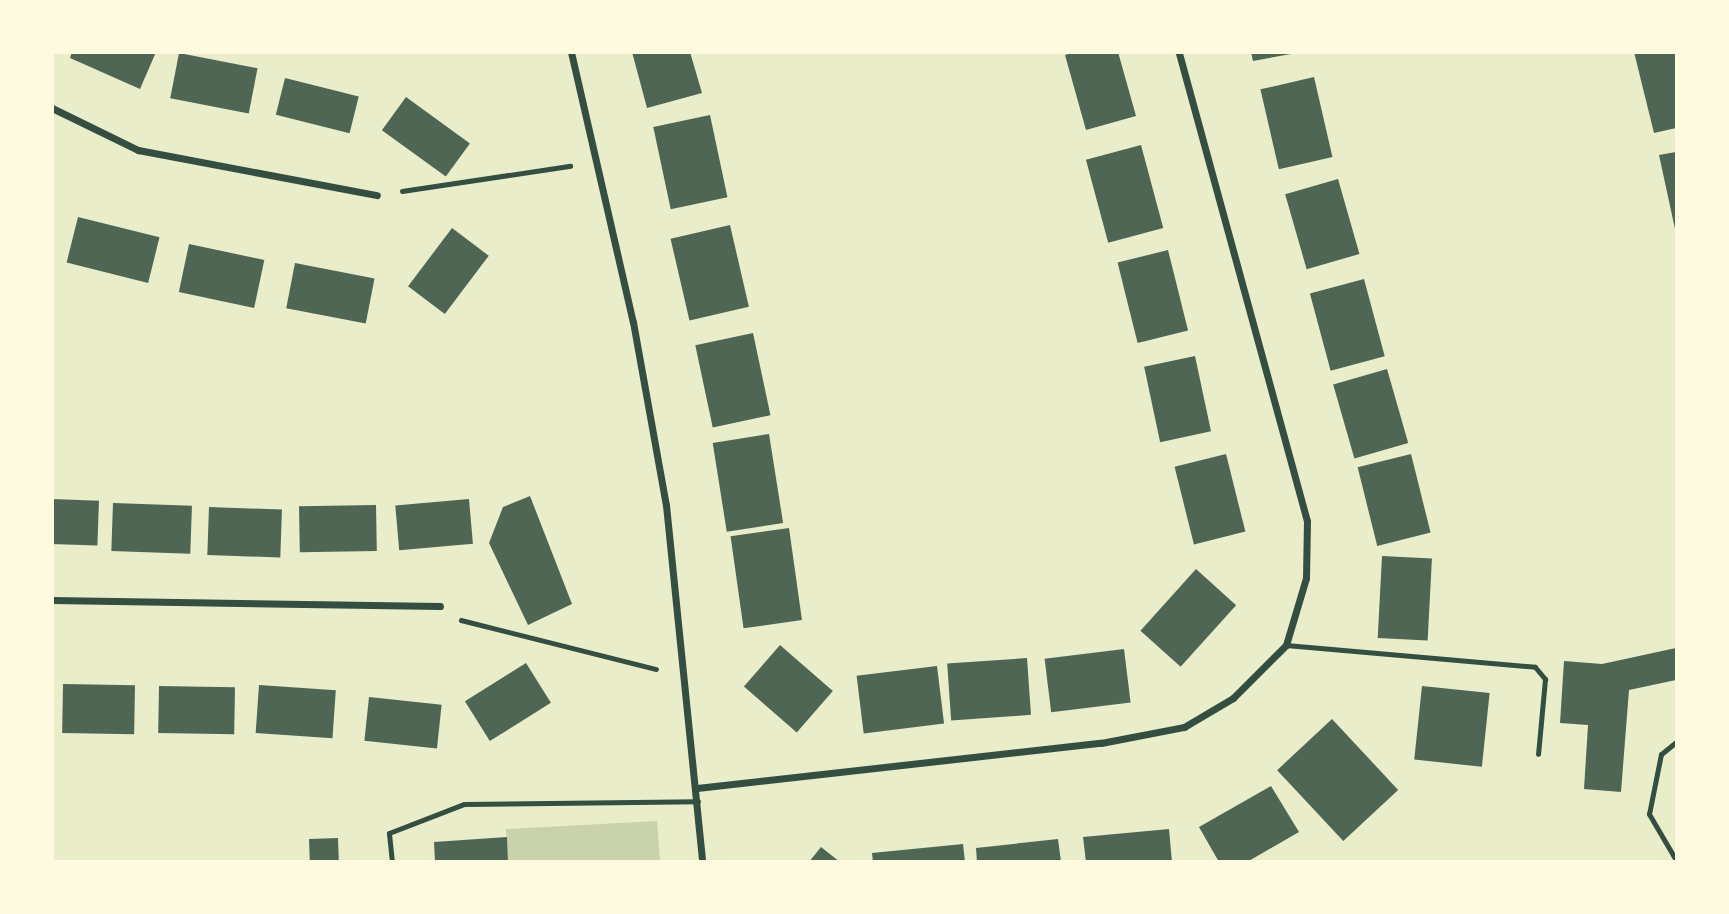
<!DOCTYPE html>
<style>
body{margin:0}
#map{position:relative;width:1729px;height:914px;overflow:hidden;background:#e9edc9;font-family:"Times New Roman",serif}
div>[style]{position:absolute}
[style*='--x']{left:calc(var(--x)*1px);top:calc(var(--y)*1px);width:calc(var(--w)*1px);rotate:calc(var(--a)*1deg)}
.green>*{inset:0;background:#cad2ad}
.building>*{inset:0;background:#4f6655;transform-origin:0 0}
.path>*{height:4.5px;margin:-2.25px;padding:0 2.25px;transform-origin:2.25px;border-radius:2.25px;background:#344e41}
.service>*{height:5px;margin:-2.5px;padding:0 2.5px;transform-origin:2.5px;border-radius:2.5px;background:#344e41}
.minor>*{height:7px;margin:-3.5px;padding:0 3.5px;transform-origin:3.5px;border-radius:3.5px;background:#344e41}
span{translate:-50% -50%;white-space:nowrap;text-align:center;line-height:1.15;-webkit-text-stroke:7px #fefae0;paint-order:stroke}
.frame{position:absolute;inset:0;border:54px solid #fefae0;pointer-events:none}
</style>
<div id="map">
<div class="green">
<div style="clip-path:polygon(657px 821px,660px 861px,508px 861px,506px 829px)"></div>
</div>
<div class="building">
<div style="clip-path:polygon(72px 52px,156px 52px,140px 89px,70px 58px)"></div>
<div style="clip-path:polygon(632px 52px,690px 52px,702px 93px,647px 108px)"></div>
<div style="clip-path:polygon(1074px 52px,1118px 52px,1136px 116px,1086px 130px,1065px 55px)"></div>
<div style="clip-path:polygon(1251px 52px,1291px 52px,1291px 54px,1253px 61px)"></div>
<div style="clip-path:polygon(1634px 52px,1676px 52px,1676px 128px,1654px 133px)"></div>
<div style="left:179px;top:53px;width:80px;height:46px;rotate:11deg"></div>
<div style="left:1314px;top:77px;width:82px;height:55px;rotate:77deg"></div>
<div style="left:285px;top:78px;width:76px;height:38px;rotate:14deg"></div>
<div style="left:406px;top:97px;width:79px;height:41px;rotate:36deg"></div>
<div style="left:710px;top:115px;width:84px;height:58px;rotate:78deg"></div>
<div style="left:1141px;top:145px;width:86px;height:57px;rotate:75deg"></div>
<div style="clip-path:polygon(1676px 152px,1676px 229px,1675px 229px,1659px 155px)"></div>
<div style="left:1338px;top:179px;width:78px;height:55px;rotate:74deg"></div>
<div style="left:78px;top:217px;width:84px;height:47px;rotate:14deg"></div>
<div style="left:730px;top:225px;width:84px;height:61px;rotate:77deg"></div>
<div style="left:452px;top:228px;width:46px;height:73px;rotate:37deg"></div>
<div style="left:189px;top:244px;width:77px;height:49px;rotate:12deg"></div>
<div style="left:1168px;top:250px;width:83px;height:52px;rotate:76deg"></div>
<div style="left:295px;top:263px;width:81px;height:46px;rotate:11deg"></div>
<div style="left:1364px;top:279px;width:80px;height:56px;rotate:75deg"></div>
<div style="left:753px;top:333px;width:84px;height:59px;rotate:78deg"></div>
<div style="left:1195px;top:356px;width:77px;height:52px;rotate:78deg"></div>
<div style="left:1387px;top:369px;width:77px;height:56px;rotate:74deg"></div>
<div style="left:769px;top:434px;width:90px;height:57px;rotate:81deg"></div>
<div style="left:1226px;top:454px;width:80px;height:53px;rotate:76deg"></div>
<div style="left:1411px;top:454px;width:81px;height:55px;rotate:76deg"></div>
<div style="clip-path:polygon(530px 496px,572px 604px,528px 625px,489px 543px,503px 507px)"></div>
<div style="left:52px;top:499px;width:47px;height:45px;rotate:2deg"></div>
<div style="left:469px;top:499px;width:45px;height:74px;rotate:85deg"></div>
<div style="left:113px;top:503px;width:79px;height:48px;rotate:2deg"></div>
<div style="left:376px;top:505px;width:46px;height:77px;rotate:89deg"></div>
<div style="left:209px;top:507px;width:73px;height:48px;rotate:2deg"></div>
<div style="left:789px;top:528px;width:93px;height:59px;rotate:82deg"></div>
<div style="left:1382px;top:556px;width:50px;height:82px;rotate:3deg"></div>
<div style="left:1196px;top:569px;width:54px;height:83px;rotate:42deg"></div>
<div style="left:780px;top:645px;width:70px;height:55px;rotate:41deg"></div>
<div style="clip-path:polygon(1676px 648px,1676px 680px,1629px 690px,1621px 792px,1584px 789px,1588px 725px,1560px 723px,1564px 661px,1602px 664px)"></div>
<div style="left:1124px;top:649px;width:54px;height:80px;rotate:83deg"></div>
<div style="left:1027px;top:658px;width:57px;height:80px;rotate:86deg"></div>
<div style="left:526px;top:663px;width:47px;height:72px;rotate:58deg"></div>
<div style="left:937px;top:666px;width:58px;height:81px;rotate:83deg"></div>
<div style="left:63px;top:684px;width:72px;height:49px;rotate:1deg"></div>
<div style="left:259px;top:685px;width:77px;height:48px;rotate:4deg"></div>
<div style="left:159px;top:686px;width:76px;height:47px;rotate:1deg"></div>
<div style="left:1422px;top:686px;width:68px;height:74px;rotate:6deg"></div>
<div style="left:369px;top:697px;width:73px;height:44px;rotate:6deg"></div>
<div style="left:1332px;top:719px;width:97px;height:75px;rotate:47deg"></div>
<div style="clip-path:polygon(1271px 786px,1299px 832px,1247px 862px,1219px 862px,1199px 827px)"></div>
<div style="clip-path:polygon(1169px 829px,1172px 862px,1086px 862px,1083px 837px)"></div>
<div style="clip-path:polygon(507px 837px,508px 862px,435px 862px,434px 842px)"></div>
<div style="left:338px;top:838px;width:24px;height:29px;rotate:88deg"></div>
<div style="clip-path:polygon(1058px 839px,1061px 862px,977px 862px,976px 848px)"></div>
<div style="clip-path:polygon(963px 844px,965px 862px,873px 862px,872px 853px)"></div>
<div style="clip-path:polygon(821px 847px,840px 862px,809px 862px)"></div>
</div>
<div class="path">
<div style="--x:402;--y:191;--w:170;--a:-8.5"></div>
<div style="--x:461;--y:620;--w:201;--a:14.1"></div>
</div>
<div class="service">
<div style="--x:1286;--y:645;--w:250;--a:5"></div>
<div style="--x:1535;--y:667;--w:16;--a:50"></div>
<div style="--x:1545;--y:679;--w:75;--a:95.3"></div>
<div style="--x:1676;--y:742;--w:19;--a:141"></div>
<div style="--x:1661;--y:754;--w:61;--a:101.3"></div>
<div style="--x:1649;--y:814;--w:53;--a:59.6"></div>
<div style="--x:392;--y:862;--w:29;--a:-96"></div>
<div style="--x:389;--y:833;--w:80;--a:-21.1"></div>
<div style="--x:464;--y:804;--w:234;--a:-0.7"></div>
</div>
<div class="minor">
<div style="--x:571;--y:52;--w:277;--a:77.1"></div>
<div style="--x:633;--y:322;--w:186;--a:79.8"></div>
<div style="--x:666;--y:505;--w:359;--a:84.2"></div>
<div style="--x:52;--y:108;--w:96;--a:26"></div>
<div style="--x:138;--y:150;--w:243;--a:10.7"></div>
<div style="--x:52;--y:600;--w:388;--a:0.9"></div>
<div style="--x:697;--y:788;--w:406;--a:-6.4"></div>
<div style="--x:1101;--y:743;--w:85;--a:-10.9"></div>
<div style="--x:1184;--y:727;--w:57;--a:-30.6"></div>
<div style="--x:1233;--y:698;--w:75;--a:-45"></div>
<div style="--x:1286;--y:645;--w:70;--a:-73.4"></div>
<div style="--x:1306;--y:578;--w:57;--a:-89"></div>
<div style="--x:1307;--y:521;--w:486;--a:-105.3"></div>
</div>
<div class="frame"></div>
</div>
